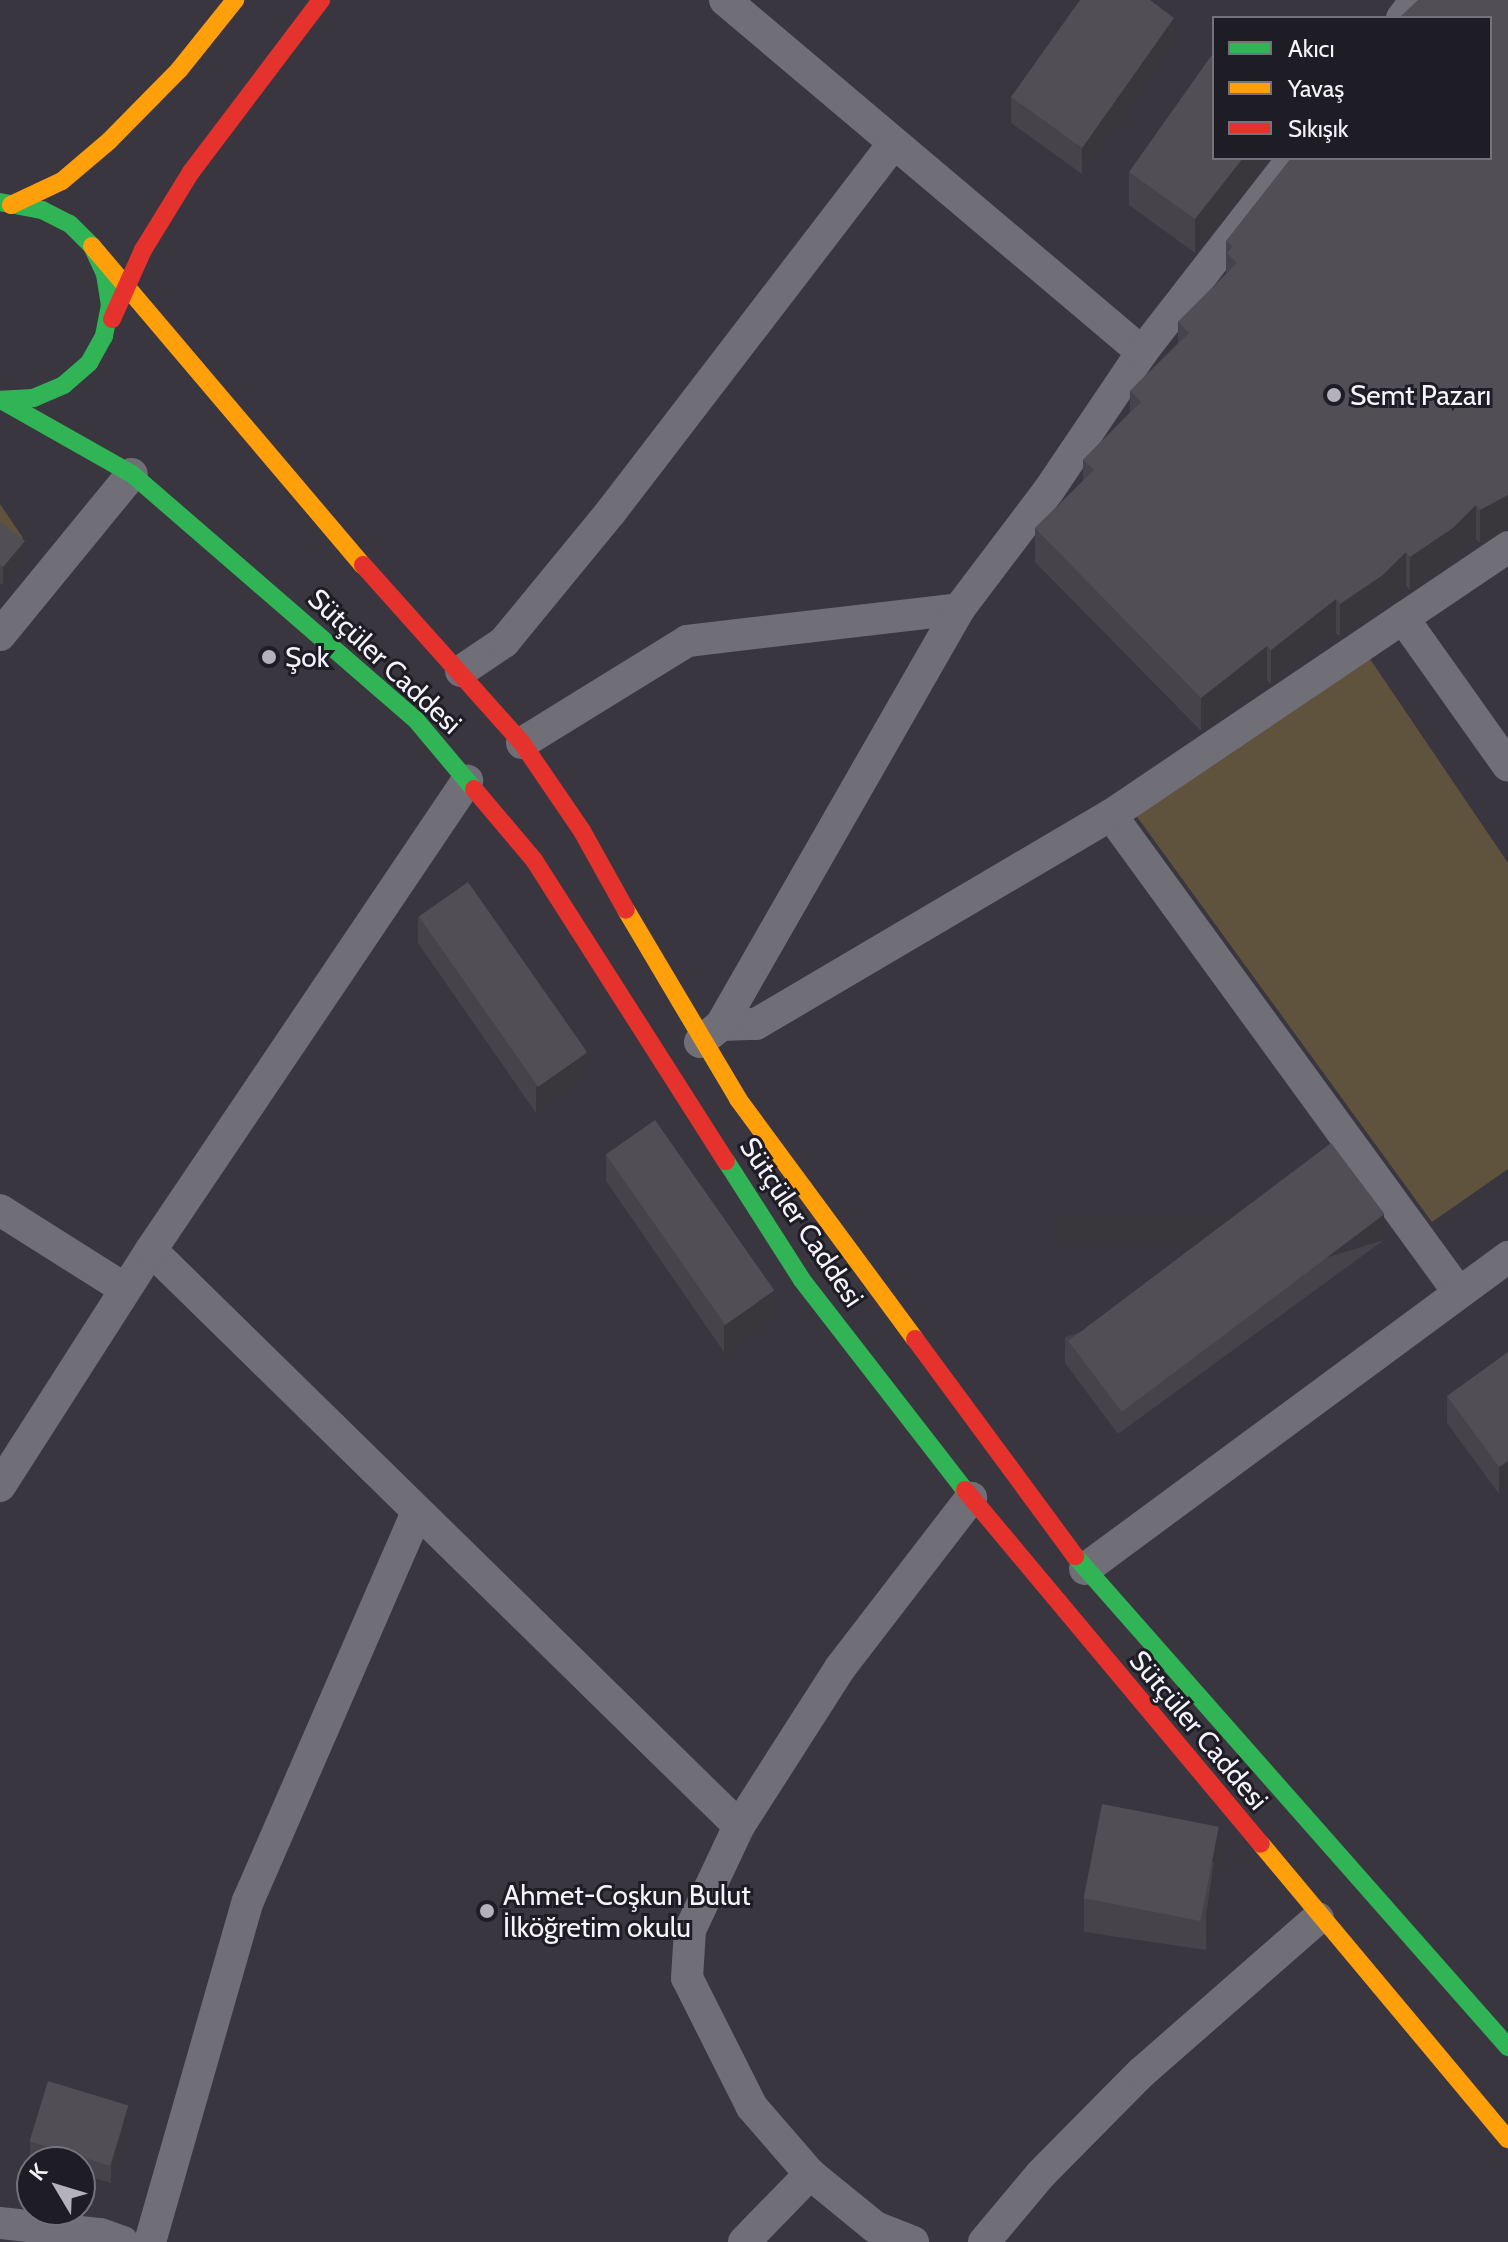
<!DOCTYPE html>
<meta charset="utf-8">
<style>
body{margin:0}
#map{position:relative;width:1508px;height:2242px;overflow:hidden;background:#393640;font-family:Cabin,sans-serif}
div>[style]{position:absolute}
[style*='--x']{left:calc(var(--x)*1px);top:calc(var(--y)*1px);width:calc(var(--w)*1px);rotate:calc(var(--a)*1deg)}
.green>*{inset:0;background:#60533d}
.street>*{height:32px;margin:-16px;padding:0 16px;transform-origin:16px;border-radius:16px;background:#706e76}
.fast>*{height:18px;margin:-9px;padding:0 9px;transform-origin:9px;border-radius:9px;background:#30b455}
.slow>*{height:18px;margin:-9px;padding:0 9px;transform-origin:9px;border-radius:9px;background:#ff9f0a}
.jam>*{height:18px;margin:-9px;padding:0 9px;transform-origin:9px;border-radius:9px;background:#e5322d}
.wall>*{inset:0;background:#46434a}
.shaded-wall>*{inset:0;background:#39373c;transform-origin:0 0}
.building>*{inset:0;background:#514e56;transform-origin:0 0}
.dots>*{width:22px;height:22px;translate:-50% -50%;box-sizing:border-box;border:4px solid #1e1c24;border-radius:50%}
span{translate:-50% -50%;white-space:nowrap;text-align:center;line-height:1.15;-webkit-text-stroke:6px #1e1c24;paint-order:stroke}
.poi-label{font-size:28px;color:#f6f3fe}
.left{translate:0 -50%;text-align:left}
.street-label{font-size:28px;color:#f6f3fe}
.legend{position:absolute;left:1212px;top:16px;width:280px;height:144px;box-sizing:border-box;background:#1e1c24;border:2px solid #74727b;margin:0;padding:10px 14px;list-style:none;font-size:24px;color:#f6f3fe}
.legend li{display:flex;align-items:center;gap:16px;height:40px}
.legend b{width:40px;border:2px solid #74727b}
.north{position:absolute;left:16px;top:2146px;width:80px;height:80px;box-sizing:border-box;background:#1e1c24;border:2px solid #74727b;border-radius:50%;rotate:308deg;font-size:22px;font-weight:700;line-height:32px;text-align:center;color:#f6f3fe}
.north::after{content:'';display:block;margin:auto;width:28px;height:36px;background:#b4b1bc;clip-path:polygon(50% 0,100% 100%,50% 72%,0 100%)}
</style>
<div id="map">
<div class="green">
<div style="clip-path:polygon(0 504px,23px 538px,0 568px)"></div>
<div style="clip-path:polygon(1366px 653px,1508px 863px,1508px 1169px,1432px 1222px,1135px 814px)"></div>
</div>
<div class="street">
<div style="--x:725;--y:0;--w:546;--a:40.17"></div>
<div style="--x:1402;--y:18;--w:23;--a:-52"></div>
<div style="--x:1403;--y:618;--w:181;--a:54.6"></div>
<div style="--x:0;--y:635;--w:208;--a:-50.7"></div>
<div style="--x:461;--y:671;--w:52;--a:-34"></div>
<div style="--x:504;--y:642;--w:167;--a:-50.6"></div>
<div style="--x:610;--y:513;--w:466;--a:-52.5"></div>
<div style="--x:522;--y:743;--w:194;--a:-31.7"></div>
<div style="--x:687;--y:641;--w:274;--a:-6.7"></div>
<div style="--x:1111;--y:815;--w:591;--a:53.94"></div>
<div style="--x:721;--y:1025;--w:35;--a:-2"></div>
<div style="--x:756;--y:1024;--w:412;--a:-30.5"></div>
<div style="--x:1111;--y:815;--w:479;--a:-34"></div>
<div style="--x:700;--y:1042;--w:27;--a:-39"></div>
<div style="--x:721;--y:1025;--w:479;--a:-60.2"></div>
<div style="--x:959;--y:609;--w:149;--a:-52.9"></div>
<div style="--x:1049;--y:490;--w:166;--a:-56"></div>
<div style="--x:1142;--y:352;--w:246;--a:-52.1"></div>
<div style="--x:0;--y:1210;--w:148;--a:32.3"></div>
<div style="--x:151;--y:1250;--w:823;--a:44.41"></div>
<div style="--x:0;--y:1486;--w:280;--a:-57.4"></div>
<div style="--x:151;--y:1250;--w:566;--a:-56.03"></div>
<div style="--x:1085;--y:1569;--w:526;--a:-36.41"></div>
<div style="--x:0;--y:2223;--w:101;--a:6.3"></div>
<div style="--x:100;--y:2234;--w:24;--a:19"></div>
<div style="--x:150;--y:2242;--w:355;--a:-74"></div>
<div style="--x:248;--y:1901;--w:423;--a:-66.5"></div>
<div style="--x:744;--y:2242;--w:95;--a:-45.9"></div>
<div style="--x:913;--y:2242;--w:41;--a:-158.5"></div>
<div style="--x:875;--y:2227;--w:84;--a:-140.8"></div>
<div style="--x:810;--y:2174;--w:89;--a:-130.9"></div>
<div style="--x:752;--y:2107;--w:144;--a:-116.7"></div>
<div style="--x:687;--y:1978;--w:48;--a:-86.4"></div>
<div style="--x:690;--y:1930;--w:115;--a:-64.8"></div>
<div style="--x:739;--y:1826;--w:188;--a:-57.4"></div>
<div style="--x:840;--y:1668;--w:215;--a:-52.4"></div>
<div style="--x:984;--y:2242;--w:89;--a:-50"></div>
<div style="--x:1041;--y:2174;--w:142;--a:-45.3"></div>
<div style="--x:1141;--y:2073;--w:235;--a:-41.2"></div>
</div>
<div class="fast">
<div style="--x:0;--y:202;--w:43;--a:10.8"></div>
<div style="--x:42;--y:210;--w:31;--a:27"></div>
<div style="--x:70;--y:224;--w:31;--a:45"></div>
<div style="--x:92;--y:246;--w:31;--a:65"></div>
<div style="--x:105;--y:274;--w:31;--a:81"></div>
<div style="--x:110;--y:305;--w:32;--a:101"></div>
<div style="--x:104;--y:336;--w:31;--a:119"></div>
<div style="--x:89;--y:363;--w:33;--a:139"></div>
<div style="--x:64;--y:385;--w:33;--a:157"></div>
<div style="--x:34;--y:398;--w:34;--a:177"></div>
<div style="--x:1;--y:400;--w:150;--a:29.5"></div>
<div style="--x:132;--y:474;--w:376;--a:40.9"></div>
<div style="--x:416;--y:720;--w:90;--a:50"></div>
<div style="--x:726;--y:1161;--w:141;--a:57.4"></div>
<div style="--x:802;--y:1280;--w:266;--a:52.2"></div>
<div style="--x:1075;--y:1556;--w:655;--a:48.59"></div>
</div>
<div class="slow">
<div style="--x:11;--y:205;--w:56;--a:-25.2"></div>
<div style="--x:62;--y:181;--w:62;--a:-40.4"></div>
<div style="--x:109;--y:141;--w:100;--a:-45.4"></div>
<div style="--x:179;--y:70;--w:90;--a:-51.3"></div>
<div style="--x:92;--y:246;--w:419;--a:49.7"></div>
<div style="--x:626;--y:910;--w:220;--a:59.3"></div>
<div style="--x:738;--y:1099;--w:298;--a:53.6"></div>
<div style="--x:1261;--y:1844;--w:385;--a:50.1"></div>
</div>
<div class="jam">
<div style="--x:112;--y:319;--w:76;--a:-65.8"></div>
<div style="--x:143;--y:250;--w:92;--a:-58.4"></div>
<div style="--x:191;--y:172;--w:216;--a:-52.9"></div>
<div style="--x:363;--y:565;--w:239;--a:48.2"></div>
<div style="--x:522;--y:743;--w:107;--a:55.7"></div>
<div style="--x:582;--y:831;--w:90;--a:60.9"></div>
<div style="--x:474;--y:789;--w:93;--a:49.8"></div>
<div style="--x:534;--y:860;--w:357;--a:57.5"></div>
<div style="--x:915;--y:1339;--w:270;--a:53.6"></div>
<div style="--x:965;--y:1490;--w:461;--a:50.1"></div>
</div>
<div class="wall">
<div style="clip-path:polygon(1508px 0,1480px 543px,1476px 539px,1453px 561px,1410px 590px,1406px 586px,1383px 608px,1340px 637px,1336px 633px,1271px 684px,1267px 680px,1201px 731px,1035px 562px,1035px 528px,1083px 481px,1083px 460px,1130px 412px,1130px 391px,1178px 343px,1178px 322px,1226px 274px,1226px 241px)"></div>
<div style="clip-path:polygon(1174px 44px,1082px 174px,1011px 123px,1011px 97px)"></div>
<div style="clip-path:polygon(1214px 158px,1269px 158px,1195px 253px,1129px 205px,1129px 172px)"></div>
<div style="clip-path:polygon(0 522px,25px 559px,3px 585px,0 583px)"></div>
<div style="clip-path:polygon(418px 916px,587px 1078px,536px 1113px,418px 943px)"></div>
<div style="clip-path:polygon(606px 1155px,774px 1317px,724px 1352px,606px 1181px)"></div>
<div style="clip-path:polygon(1384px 1240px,1118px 1434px,1065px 1363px,1065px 1337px)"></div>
<div style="clip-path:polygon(1508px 1352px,1508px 1487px,1499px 1494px,1447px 1423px,1447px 1396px)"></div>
<div style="clip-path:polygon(1219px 1860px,1206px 1950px,1084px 1932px,1084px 1898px)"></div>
<div style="clip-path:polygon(129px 2123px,111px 2183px,80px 2174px,80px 2162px,41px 2162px,30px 2159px,30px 2141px)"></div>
</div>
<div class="shaded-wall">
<div style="clip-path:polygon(1174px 18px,1174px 44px,1082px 174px,1082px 148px)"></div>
<div style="clip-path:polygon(1243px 158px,1269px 158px,1195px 253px,1195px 219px)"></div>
<div style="clip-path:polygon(1508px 495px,1508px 528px,1480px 543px,1480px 510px)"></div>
<div style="clip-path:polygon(1476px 505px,1476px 539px,1453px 561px,1410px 590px,1410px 557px)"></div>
<div style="clip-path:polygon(25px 541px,25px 559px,3px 585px,3px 567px)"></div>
<div style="clip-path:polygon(1406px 552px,1406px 586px,1383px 608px,1340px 637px,1340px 604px)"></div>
<div style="clip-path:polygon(1336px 599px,1336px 633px,1271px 684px,1271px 650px)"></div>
<div style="clip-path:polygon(1267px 646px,1267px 680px,1201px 731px,1201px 698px)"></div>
<div style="clip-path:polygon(587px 1052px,587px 1078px,536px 1113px,536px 1087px)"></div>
<div style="left:1384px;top:1214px;width:26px;height:329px;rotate:90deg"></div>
<div style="clip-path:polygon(774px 1291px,774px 1317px,724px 1352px,724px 1326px)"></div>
<div style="clip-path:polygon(1508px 1461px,1508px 1487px,1499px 1494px,1499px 1467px)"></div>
<div style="clip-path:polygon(1219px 1827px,1219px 1860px,1206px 1950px,1206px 1916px)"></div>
<div style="clip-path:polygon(129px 2105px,129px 2123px,111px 2183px,111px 2165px)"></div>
</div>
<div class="building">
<div style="clip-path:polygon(1080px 0,1150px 0,1174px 18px,1082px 148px,1011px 97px)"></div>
<div style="clip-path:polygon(1418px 0,1508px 0,1508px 495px,1480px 510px,1476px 505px,1453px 528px,1410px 557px,1406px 552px,1383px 575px,1340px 604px,1336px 599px,1271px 650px,1267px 646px,1201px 698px,1035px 528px,1094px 470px,1083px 460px,1141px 402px,1130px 391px,1189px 333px,1178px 322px,1237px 263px,1227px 253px,1233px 246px,1226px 241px,1291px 158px,1490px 158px,1490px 18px,1399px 18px)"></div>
<div style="clip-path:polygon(1214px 52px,1214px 158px,1243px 158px,1195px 219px,1129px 172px)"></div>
<div style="clip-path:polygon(0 522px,25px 541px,3px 567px,0 565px)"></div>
<div style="left:468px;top:882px;width:208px;height:60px;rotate:55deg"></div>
<div style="left:655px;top:1120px;width:208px;height:60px;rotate:55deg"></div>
<div style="left:1331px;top:1143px;width:89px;height:329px;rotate:53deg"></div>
<div style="clip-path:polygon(1508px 1352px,1508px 1461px,1499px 1467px,1447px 1396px)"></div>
<div style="left:1102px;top:1804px;width:119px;height:96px;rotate:11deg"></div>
<div style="left:48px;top:2081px;width:84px;height:63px;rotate:17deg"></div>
</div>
<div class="dots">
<div style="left:1334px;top:395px;background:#b4b1bc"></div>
<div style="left:269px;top:657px;background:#b4b1bc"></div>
<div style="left:487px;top:1911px;background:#b4b1bc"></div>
</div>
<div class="poi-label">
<span class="left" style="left:1350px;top:395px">Semt Pazarı</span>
<span class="left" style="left:285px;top:657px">Şok</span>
<span class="left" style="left:503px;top:1911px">Ahmet-Coşkun Bulut<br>İlköğretim okulu</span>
</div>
<div class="street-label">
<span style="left:385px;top:661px;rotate:43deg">Sütçüler Caddesi</span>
<span style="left:802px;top:1222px;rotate:56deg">Sütçüler Caddesi</span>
<span style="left:1199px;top:1730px;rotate:50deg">Sütçüler Caddesi</span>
</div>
<ul class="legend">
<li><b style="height:10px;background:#30b455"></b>Akıcı</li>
<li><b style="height:10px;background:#ff9f0a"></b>Yavaş</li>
<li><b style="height:10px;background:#e5322d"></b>Sıkışık</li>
</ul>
<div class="north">K</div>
</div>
